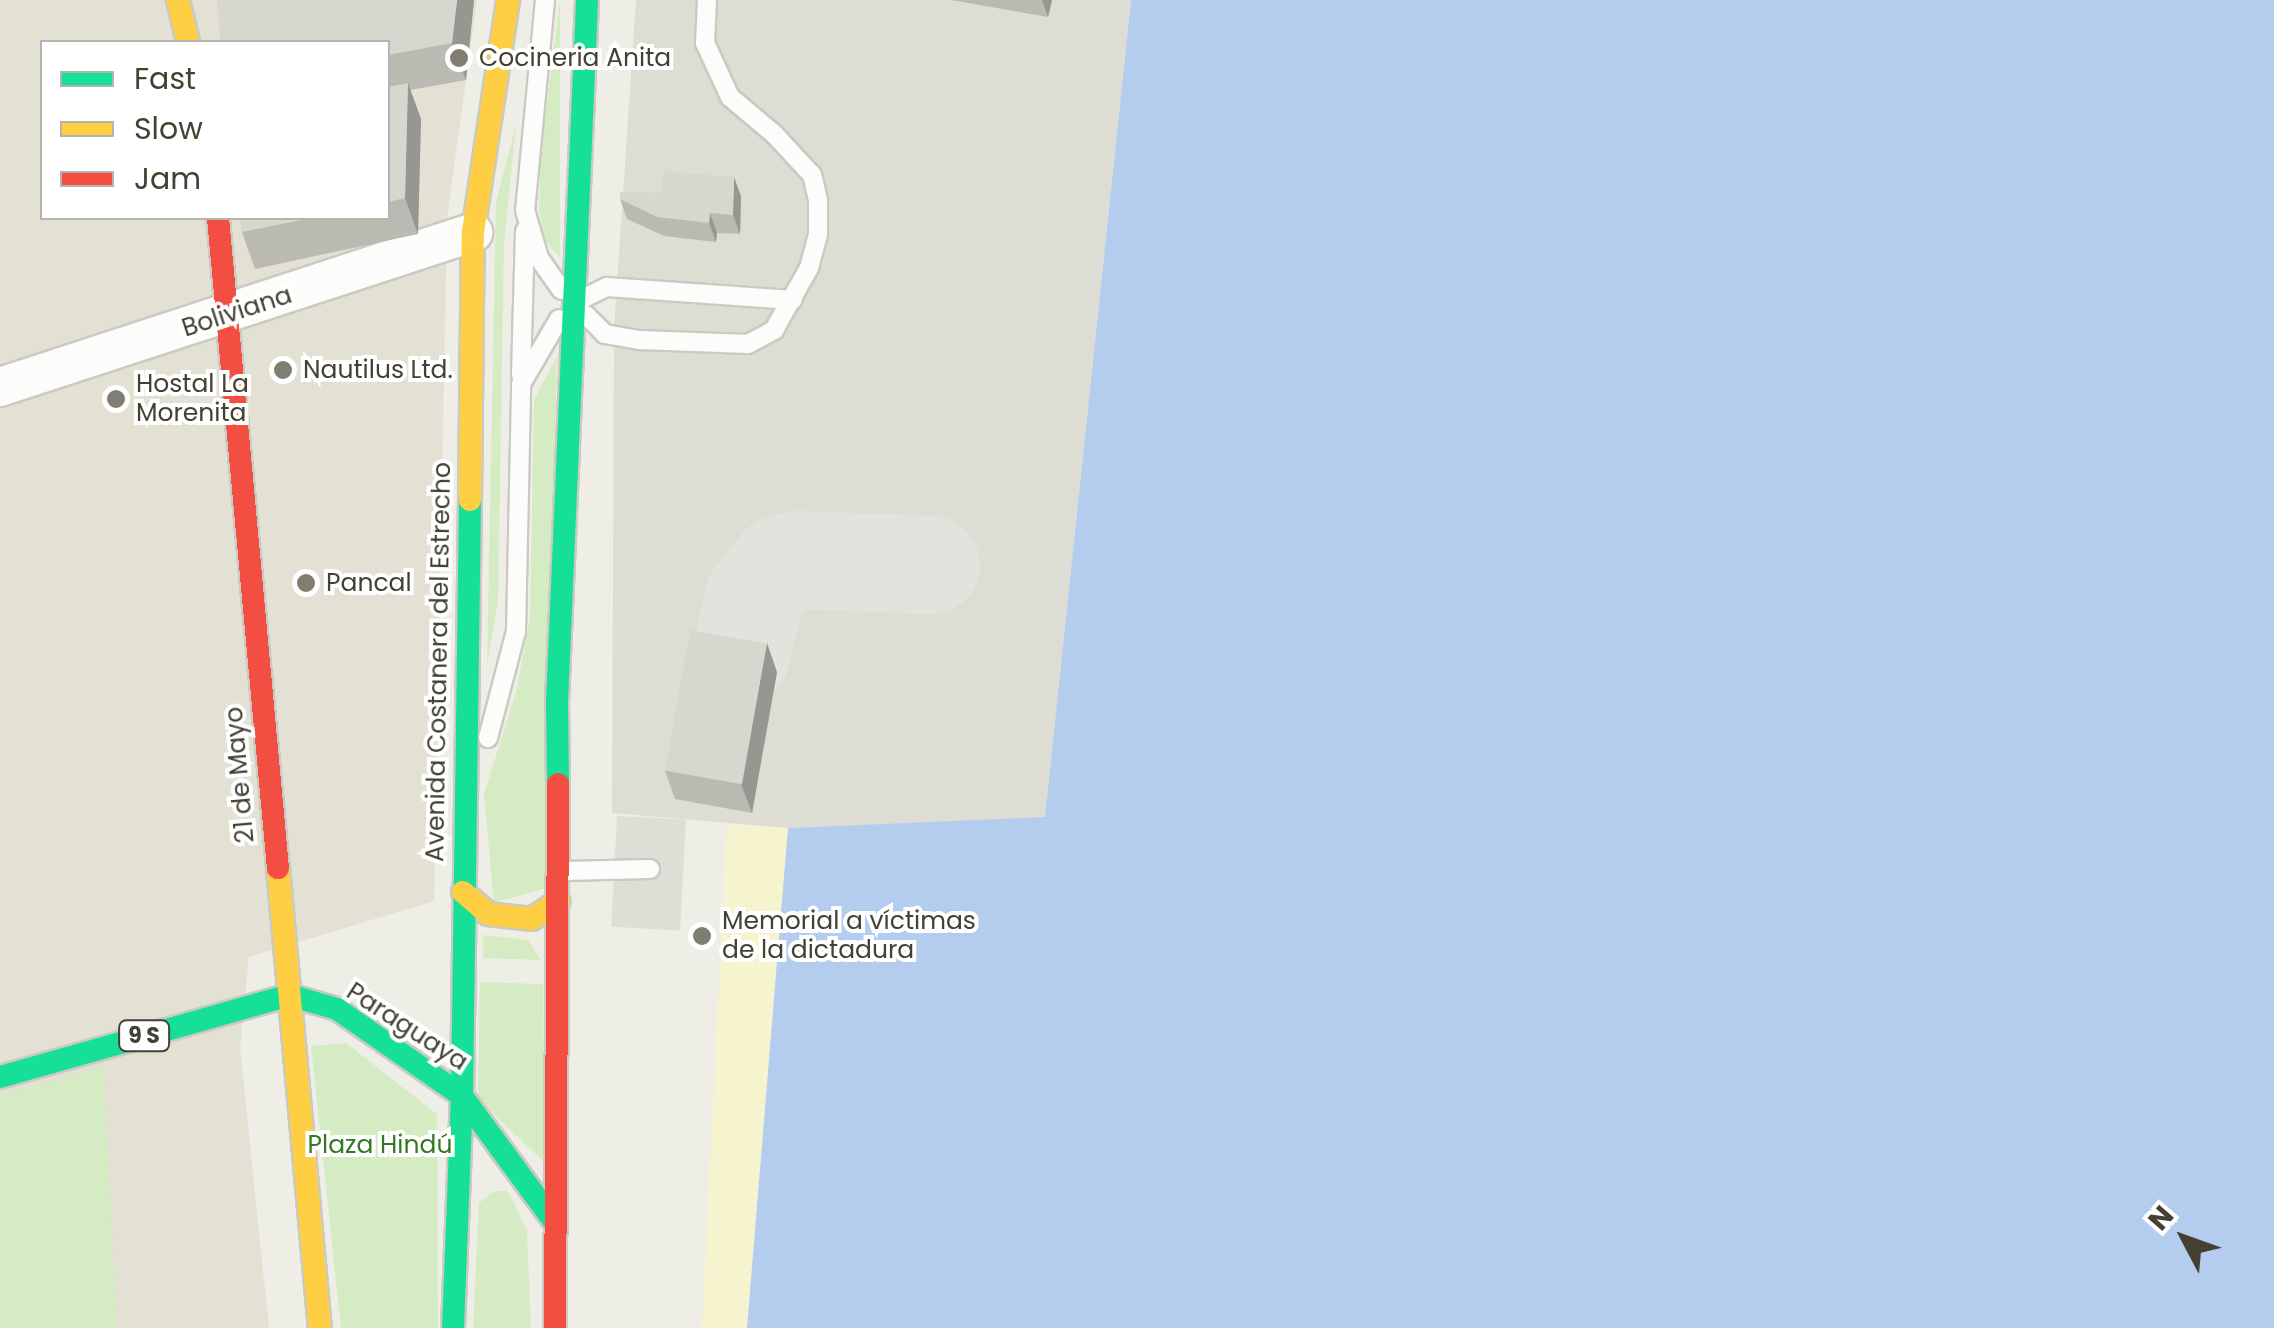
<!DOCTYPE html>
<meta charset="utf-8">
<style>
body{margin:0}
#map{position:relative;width:2274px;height:1328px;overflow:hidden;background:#eeeee6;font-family:Poppins,sans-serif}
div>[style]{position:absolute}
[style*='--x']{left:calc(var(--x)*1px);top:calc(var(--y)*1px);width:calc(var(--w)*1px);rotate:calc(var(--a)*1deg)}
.residential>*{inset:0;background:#e3e1d3}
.industrial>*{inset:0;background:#deddd4}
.green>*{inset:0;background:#d5ebc4}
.sand>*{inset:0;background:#f5f4cf}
.parking>*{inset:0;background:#deddd6;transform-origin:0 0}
.water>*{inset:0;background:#b4cdef}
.taxiway>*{height:98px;margin:-49px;padding:0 49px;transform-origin:49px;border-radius:49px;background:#e3e3de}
.roads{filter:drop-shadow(2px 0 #cbcac2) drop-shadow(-2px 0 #cbcac2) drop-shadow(0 2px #cbcac2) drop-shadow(0 -2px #cbcac2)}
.lane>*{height:18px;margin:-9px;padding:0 9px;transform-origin:9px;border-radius:9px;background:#fcfcfb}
.street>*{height:38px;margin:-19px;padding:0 19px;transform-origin:19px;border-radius:19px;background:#fcfcfb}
.fast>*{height:22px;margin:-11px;padding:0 11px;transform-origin:11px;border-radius:11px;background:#16e098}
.slow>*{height:22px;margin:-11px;padding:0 11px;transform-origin:11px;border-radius:11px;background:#ffcf43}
.jam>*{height:22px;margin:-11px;padding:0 11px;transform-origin:11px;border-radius:11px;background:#f24e42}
.wall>*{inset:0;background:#bab9b2}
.shaded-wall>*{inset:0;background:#979691}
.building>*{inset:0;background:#d8d7cf;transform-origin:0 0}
.dots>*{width:28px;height:28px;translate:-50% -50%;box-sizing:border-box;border:5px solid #fff;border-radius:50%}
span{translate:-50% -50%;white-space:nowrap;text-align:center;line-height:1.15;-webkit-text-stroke:8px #fff;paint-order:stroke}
.shield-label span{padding:2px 8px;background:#fff;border:2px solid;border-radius:8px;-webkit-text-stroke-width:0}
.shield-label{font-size:22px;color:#444133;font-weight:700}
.poi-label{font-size:25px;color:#444133}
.left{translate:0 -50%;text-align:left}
.street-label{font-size:25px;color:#444133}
.park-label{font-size:25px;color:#347824}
.legend{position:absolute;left:40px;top:40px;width:350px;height:180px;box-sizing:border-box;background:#fff;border:2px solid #b4b3ad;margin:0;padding:12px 18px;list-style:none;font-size:30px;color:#444133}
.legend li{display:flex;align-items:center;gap:20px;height:50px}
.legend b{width:50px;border:2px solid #b4b3ad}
.north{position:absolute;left:2134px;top:1188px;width:100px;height:100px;-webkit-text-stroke:8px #fff;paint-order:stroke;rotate:311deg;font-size:28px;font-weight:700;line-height:40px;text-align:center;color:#444133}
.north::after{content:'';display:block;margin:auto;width:35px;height:45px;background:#444133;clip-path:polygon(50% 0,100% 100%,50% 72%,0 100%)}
</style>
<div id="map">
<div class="residential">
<div style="clip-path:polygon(evenodd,0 0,477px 0,447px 218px,434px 901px,249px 957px,240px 1048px,269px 1328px,0 1328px,0 0,42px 42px,388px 42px,388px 218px,42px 218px,42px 42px)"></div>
</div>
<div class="industrial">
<div style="clip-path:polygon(636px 0,1131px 0,1045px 818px,788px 828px,612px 813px,614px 330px)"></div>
</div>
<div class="green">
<div style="clip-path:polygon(560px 0,560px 258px,545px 240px,539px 209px,541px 150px)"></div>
<div style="clip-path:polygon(516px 124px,504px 245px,498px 602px,487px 664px,496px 202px)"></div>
<div style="clip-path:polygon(557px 356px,545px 888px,494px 903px,484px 794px,516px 692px,530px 618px,534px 400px)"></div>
<div style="clip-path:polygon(483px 935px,528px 940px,541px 960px,483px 958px)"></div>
<div style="clip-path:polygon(480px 982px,543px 984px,545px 1163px,478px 1099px)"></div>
<div style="clip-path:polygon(346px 1043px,437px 1114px,438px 1328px,341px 1328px,311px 1046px)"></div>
<div style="clip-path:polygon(103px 1066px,117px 1328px,0 1328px,0 1096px)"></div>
<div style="clip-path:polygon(494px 1191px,508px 1191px,527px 1230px,531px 1328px,473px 1328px,479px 1203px)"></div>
</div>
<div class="sand">
<div style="clip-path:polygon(727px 824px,788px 828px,747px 1328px,702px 1328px)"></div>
</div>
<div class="parking">
<div style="clip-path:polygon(725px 0,853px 0,835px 99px,805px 113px,781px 112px,743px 85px,726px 48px)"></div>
<div style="left:617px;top:816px;width:69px;height:111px;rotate:3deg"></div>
</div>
<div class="water">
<div style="clip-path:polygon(1131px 0,2274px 0,2274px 1328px,747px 1328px,788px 828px,1045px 817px)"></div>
</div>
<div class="taxiway">
<div style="--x:742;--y:653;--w:57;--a:-77.9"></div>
<div style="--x:754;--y:597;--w:41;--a:-50.9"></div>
<div style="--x:780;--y:565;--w:18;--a:-16"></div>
<div style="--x:797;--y:560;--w:134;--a:2.1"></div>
</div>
<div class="roads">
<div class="lane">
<div style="--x:545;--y:0;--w:211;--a:95.4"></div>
<div style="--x:525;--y:210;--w:50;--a:73.7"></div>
<div style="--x:539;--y:258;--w:39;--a:55"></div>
<div style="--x:582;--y:299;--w:28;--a:-26"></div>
<div style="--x:607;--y:287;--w:186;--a:4"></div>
<div style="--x:586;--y:315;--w:27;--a:45"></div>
<div style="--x:605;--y:334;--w:36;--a:10"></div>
<div style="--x:640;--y:340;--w:108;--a:2.1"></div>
<div style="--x:748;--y:344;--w:30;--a:-28"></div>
<div style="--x:774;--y:330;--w:71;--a:-60.6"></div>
<div style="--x:809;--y:268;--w:34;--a:-75"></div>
<div style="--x:818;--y:235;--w:35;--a:-90"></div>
<div style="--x:818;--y:200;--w:26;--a:-103"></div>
<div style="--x:812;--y:175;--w:56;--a:-132.8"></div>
<div style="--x:774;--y:134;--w:57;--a:-139.9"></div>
<div style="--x:730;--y:97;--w:60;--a:-114.8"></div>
<div style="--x:705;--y:43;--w:43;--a:-87.3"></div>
<div style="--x:521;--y:375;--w:144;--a:-88.4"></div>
<div style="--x:488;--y:738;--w:111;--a:-75.3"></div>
<div style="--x:516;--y:631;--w:247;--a:-88.8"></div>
<div style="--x:521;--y:384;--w:75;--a:-59.7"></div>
<div style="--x:564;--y:871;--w:86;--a:-1.3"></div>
</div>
<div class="street">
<div style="--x:0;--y:387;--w:498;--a:-18.1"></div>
</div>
<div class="fast">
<div style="--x:558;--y:784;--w:82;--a:-90.7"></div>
<div style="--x:557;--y:702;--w:703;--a:-87.55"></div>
<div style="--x:0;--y:1077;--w:300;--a:-15.8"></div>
<div style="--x:289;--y:995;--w:50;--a:16.3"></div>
<div style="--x:337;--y:1009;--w:152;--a:34.8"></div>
<div style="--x:462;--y:1096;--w:154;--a:53.7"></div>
<div style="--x:453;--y:1328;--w:232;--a:-87.8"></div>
<div style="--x:462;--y:1096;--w:596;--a:-89.23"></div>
</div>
<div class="slow">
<div style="--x:178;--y:0;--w:43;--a:76.6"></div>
<div style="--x:470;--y:500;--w:268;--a:-89.4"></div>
<div style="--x:473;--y:232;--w:235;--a:-81.4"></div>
<div style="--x:278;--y:868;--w:462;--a:84.8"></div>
<div style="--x:463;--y:892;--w:33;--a:41"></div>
<div style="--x:488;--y:914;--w:44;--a:6.5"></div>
<div style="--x:532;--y:919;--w:32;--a:-34"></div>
</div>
<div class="jam">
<div style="--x:218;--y:218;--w:653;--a:84.73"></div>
<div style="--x:555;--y:1328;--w:544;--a:-89.68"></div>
</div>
</div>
<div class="wall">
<div style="clip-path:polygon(474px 0,466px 80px,410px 90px,421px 119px,418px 234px,255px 269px,242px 232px,240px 218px,388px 218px,388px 42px)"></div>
<div style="clip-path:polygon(951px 0,1052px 0,1048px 17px)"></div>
<div style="clip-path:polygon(741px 196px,740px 234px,717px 233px,716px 242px,664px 236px,627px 219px,620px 199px)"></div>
<div style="clip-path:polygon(777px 672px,752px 813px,675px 799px,665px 771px)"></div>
</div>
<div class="shaded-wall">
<div style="clip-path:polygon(457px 0,474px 0,466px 80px,452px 43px)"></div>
<div style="clip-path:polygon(1042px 0,1052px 0,1048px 17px)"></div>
<div style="clip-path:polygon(408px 83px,421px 119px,418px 234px,405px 198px)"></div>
<div style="clip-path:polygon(734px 177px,741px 196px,740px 234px,733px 215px)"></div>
<div style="clip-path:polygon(710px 213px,717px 233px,716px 242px,709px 223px)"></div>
<div style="clip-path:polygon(767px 643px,777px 672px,752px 813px,741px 784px)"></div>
</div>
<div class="building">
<div style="clip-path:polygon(217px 0,457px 0,452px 43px,388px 55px,388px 42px,220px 42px)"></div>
<div style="clip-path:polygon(408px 83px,405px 198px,388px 202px,388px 87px)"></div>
<div style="clip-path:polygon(663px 171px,734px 177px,733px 215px,710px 213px,709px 223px,657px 217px,620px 199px,620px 192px,661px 193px)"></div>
<div style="clip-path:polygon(240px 218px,312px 218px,242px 232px)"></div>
<div style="left:690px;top:630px;width:78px;height:143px;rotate:10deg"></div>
</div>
<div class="dots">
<div style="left:459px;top:58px;background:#807e72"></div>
<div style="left:283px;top:370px;background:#807e72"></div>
<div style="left:116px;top:399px;background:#807e72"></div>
<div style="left:306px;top:583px;background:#807e72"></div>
<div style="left:702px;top:936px;background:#807e72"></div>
</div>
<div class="shield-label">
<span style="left:144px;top:1036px">9 S</span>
</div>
<div class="poi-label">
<span class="left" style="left:479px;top:58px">Cocineria Anita</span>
<span class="left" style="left:303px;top:370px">Nautilus Ltd.</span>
<span class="left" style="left:136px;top:399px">Hostal La<br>Morenita</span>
<span class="left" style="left:326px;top:583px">Pancal</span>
<span class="left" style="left:722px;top:936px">Memorial a víctimas<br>de la dictadura</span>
</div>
<div class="street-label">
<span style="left:237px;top:312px;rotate:-18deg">Boliviana</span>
<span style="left:439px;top:662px;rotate:-89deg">Avenida Costanera del Estrecho</span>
<span style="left:240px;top:775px;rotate:-95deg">21 de Mayo</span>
<span style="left:407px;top:1027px;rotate:33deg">Paraguaya</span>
</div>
<div class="park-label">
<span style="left:380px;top:1145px">Plaza Hindú</span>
</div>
<ul class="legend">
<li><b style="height:12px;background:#16e098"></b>Fast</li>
<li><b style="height:12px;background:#ffcf43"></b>Slow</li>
<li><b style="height:12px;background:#f24e42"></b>Jam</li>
</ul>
<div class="north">N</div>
</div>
